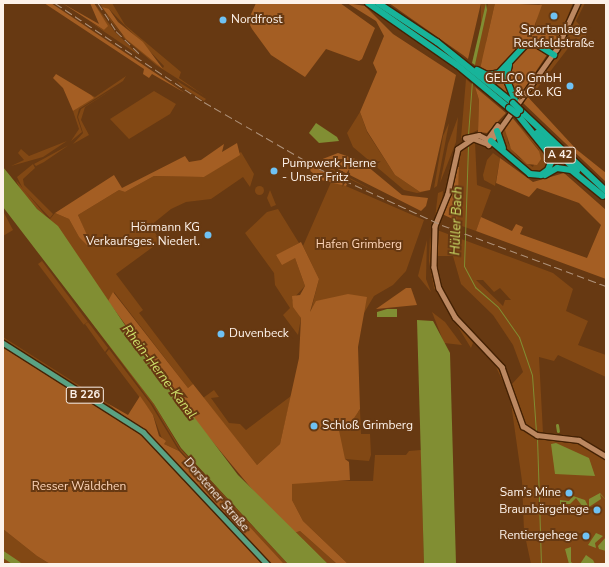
<!DOCTYPE html>
<meta charset="utf-8">
<style>
body{margin:0}
#map{position:relative;width:609px;height:567px;overflow:hidden;background:#673912;font-family:"Nunito Sans",sans-serif}
div>[style]{position:absolute}
[style*='--x']{left:calc(var(--x)*1px);top:calc(var(--y)*1px);width:calc(var(--w)*1px);rotate:calc(var(--a)*1deg)}
.green>*{inset:0;background:#824814;transform-origin:0 0}
.round{border-radius:50%}
.forest>*{inset:0;background:#a45e23}
.water>*{inset:0;background:#818e33}
.stream>*{height:1px;margin:-0.5px;padding:0 0.5px;transform-origin:0.5px;border-radius:0.5px;background:#818e33}
.canal>*{height:3px;margin:-1.5px;padding:0 1.5px;transform-origin:1.5px;border-radius:1.5px;background:#818e33}
.river>*{height:5.5px;margin:-2.75px;padding:0 2.75px;transform-origin:2.75px;border-radius:2.75px;background:#818e33}
.roads{filter:drop-shadow(1px 0 #452204) drop-shadow(-1px 0 #452204) drop-shadow(0 1px #452204) drop-shadow(0 -1px #452204)}
.secondary>*{height:4.5px;margin:-2.25px;padding:0 2.25px;transform-origin:2.25px;border-radius:2.25px;background:#bc8861}
.primary>*{height:5px;margin:-2.5px;padding:0 2.5px;transform-origin:2.5px;border-radius:2.5px;background:#5aa283}
.highway>*{height:6px;margin:-3px;padding:0 3px;transform-origin:3px;border-radius:3px;background:#18b49a}
.rail>*{height:1px;margin-top:-0.5px;transform-origin:0;background:repeating-linear-gradient(90deg,#ae9179 0 8px,transparent 0 12px)}
.bridges{filter:drop-shadow(1px 0 #452204) drop-shadow(-1px 0 #452204) drop-shadow(0 1px #452204) drop-shadow(0 -1px #452204)}
.highway-bridge>*{height:6px;margin:-3px;padding:0 3px;transform-origin:3px;border-radius:3px;background:#18b49a}
.dots>*{width:11px;height:11px;translate:-50% -50%;box-sizing:border-box;border:2px solid #673912;border-radius:50%}
span{translate:-50% -50%;white-space:nowrap;text-align:center;line-height:1.15;-webkit-text-stroke:4px #673912;paint-order:stroke}
.shield-label span{padding:1px 3px;background:#673912;border:1px solid;border-radius:3px;-webkit-text-stroke-width:0}
.shield-label{font-size:11px;color:#fdf2ea;font-weight:700}
.poi-label{font-size:12px;color:#fdf2ea}
.left{translate:0 -50%;text-align:left}
.right{translate:-100% -50%;text-align:right}
.park-label{font-size:12px;color:#fdd5b9}
.street-label{font-size:12px;color:#fdf2ea}
.water-label{font-size:13px;color:#cfe26b;font-style:italic}
.frame{position:absolute;inset:0;border:4px solid #fdf2ea;pointer-events:none}
</style>
<div id="map">
<div class="green">
<div style="clip-path:polygon(94px 3px,115px 32px,140px 56px,90px 22px,104px 30px,107px 26px)"></div>
<div style="clip-path:polygon(evenodd,112px 3px,125px 25px,181px 72px,179px 78px,205px 96px,156px 65px,124px 38px,100px 4px,112px 3px,109px 9px,164px 66px,163px 68px,121px 34px,107px 16px,109px 9px)"></div>
<div style="left:481px;top:3px;width:5px;height:57px"></div>
<div style="clip-path:polygon(488px 3px,495px 3px,480px 69px,475px 65px)"></div>
<div style="clip-path:polygon(540px 3px,573px 3px,559px 37px,535px 27px)"></div>
<div style="clip-path:polygon(582px 3px,585px 3px,576px 21px,586px 32px,586px 47px,576px 38px,529px 99px,527px 96px,564px 47px)"></div>
<div style="clip-path:polygon(126px 76px,123px 81px,79px 109px,77px 117px,82px 132px,71px 141px,79px 129px,73px 111px,93px 98px,91px 95px,95px 97px)"></div>
<div style="clip-path:polygon(466px 79px,475px 87px,479px 100px,478px 130px,461px 138px)"></div>
<div style="clip-path:polygon(177px 81px,206px 99px,204px 101px,182px 87px)"></div>
<div style="clip-path:polygon(124px 82px,85px 107px,81px 120px,89px 135px,73px 144px,83px 133px,78px 117px,81px 109px)"></div>
<div style="clip-path:polygon(154px 91px,176px 104px,170px 114px,129px 139px,110px 119px)"></div>
<div style="clip-path:polygon(360px 112px,367px 132px,395px 175px,420px 192px,427px 191px,417px 193px,404px 190px,353px 147px,347px 133px)"></div>
<div style="clip-path:polygon(458px 117px,456px 142px,440px 183px,448px 144px)"></div>
<div style="clip-path:polygon(511px 117px,543px 151px,548px 160px,544px 170px,535px 173px,528px 170px,499px 140px,506px 123px,508px 143px,518px 157px,533px 167px,539px 150px)"></div>
<div style="clip-path:polygon(449px 123px,437px 186px,434px 188px,443px 136px)"></div>
<div style="clip-path:polygon(67px 141px,43px 157px,11px 166px,24px 160px,18px 153px,21px 149px,29px 156px)"></div>
<div style="clip-path:polygon(475px 141px,477px 185px,491px 190px,476px 231px,459px 225px,456px 219px,460px 148px)"></div>
<div style="clip-path:polygon(69px 145px,44px 162px,36px 166px,34px 164px)"></div>
<div style="clip-path:polygon(546px 147px,567px 167px,549px 171px)"></div>
<div style="clip-path:polygon(241px 152px,254px 174px,250px 187px,243px 177px,211px 199px,186px 202px,171px 209px,150px 226px,161px 241px,116px 274px,143px 310px,139px 313px,143px 318px,193px 384px,188px 388px,114px 292px,108px 301px,57px 226px,37px 209px,20px 189px,16px 180px,46px 216px,50px 219px,55px 213px,69px 219px,79px 237px,91px 245px,78px 215px,119px 190px,125px 192px,154px 176px,204px 177px)"></div>
<div style="clip-path:polygon(493px 153px,500px 158px,495px 186px,484px 180px,483px 175px,487px 160px)"></div>
<div style="clip-path:polygon(320px 160px,335px 170px,374px 191px,315px 162px)"></div>
<div style="clip-path:polygon(33px 164px,35px 168px,23px 179px,24px 185px,53px 214px,50px 218px,23px 189px,17px 177px)"></div>
<div style="clip-path:polygon(332px 180px,424px 220px,406px 271px,393px 285px,374px 296px,358px 323px,358px 412px,360px 409px,361px 434px,370px 434px,371px 455px,369px 461px,345px 459px,338px 481px,373px 481px,375px 455px,406px 455px,409px 451px,421px 450px,424px 564px,348px 564px,303px 521px,292px 500px,292px 483px,335px 481px,310px 314px,319px 279px,303px 246px)"></div>
<div class="round" style="left:254.5px;top:185.5px;width:9px;height:9px"></div>
<div style="clip-path:polygon(270px 190px,276px 205px,271px 207px,267px 198px)"></div>
<div style="clip-path:polygon(443px 191px,442px 203px,435px 218px,438px 193px)"></div>
<div style="clip-path:polygon(278px 209px,299px 243px,276px 256px,295px 258px,305px 286px,292px 300px,301px 318px,298px 335px,283px 315px,290px 308px,275px 285px,274px 273px,245px 233px,267px 212px)"></div>
<div style="clip-path:polygon(3px 211px,13px 230px,3px 236px)"></div>
<div style="clip-path:polygon(evenodd,437px 230px,553px 273px,573px 289px,566px 311px,588px 321px,578px 345px,606px 355px,606px 377px,558px 355px,554px 361px,539px 357px,543px 433px,528px 427px,519px 416px,512px 384px,523px 372px,513px 345px,493px 315px,461px 284px,453px 256px,437px 256px,437px 230px,476px 280px,483px 280px,494px 292px,500px 288px,511px 300px,505px 300px,503px 306px,476px 280px)"></div>
<div style="clip-path:polygon(430px 235px,433px 280px,448px 311px,473px 343px,471px 348px,434px 288px,429px 261px)"></div>
<div style="clip-path:polygon(427px 240px,426px 279px,431px 292px,418px 276px)"></div>
<div style="left:42px;top:261px;width:76px;height:5px;rotate:53deg"></div>
<div style="clip-path:polygon(49px 265px,154px 404px,180px 448px,288px 564px,284px 564px,254px 535px,180px 450px,153px 405px)"></div>
<div style="clip-path:polygon(432px 312px,445px 322px,462px 345px,444px 343px)"></div>
<div style="clip-path:polygon(88px 322px,108px 348px,105px 352px,85px 324px)"></div>
<div style="clip-path:polygon(3px 337px,107px 403px,126px 419px,8px 345px)"></div>
<div style="clip-path:polygon(109px 349px,150px 403px,179px 451px,164px 444px,153px 415px,106px 353px)"></div>
<div style="clip-path:polygon(487px 353px,500px 368px,512px 396px,520px 426px,527px 433px,579px 441px,606px 457px,606px 564px,531px 564px,524px 531px,522px 481px,510px 396px,495px 365px,485px 355px)"></div>
<div style="clip-path:polygon(214px 390px,219px 397px,211px 398px,229px 423px,240px 424px,246px 430px,291px 396px,280px 444px,257px 465px,203px 398px)"></div>
<div style="clip-path:polygon(3px 529px,37px 556px,50px 564px,3px 564px)"></div>
<div style="clip-path:polygon(300px 531px,337px 564px,328px 564px,294px 533px)"></div>
</div>
<div class="forest">
<div style="clip-path:polygon(44px 3px,51px 3px,185px 93px,152px 74px,149px 78px,143px 74px,144px 69px)"></div>
<div style="clip-path:polygon(62px 3px,99px 24px,90px 3px,94px 3px,108px 26px,104px 30px)"></div>
<div style="clip-path:polygon(256px 3px,340px 3px,375px 28px,362px 59px,359px 61px,326px 49px,305px 77px,271px 55px,252px 29px,248px 21px)"></div>
<div style="clip-path:polygon(347px 3px,365px 6px,393px 34px,456px 75px,430px 190px,420px 192px,395px 175px,367px 131px,360px 112px,377px 72px,373px 63px,384px 36px,376px 21px)"></div>
<div style="clip-path:polygon(389px 3px,481px 3px,468px 59px,463px 55px)"></div>
<div style="clip-path:polygon(495px 3px,542px 5px,534px 27px,559px 37px,518px 98px,512px 98px,480px 69px)"></div>
<div style="clip-path:polygon(102px 7px,109px 9px,118px 22px,143px 42px,163px 69px,126px 39px)"></div>
<div style="clip-path:polygon(56px 74px,91px 95px,94px 98px,73px 111px,63px 88px,53px 78px)"></div>
<div style="clip-path:polygon(475px 87px,506px 113px,487px 133px,478px 132px,479px 100px)"></div>
<div style="clip-path:polygon(527px 96px,576px 149px,606px 173px,606px 182px,522px 102px)"></div>
<div style="clip-path:polygon(511px 116px,539px 151px,541px 159px,537px 165px,527px 164px,511px 149px,505px 130px)"></div>
<div style="clip-path:polygon(237px 143px,240px 155px,204px 177px,154px 176px,125px 192px,119px 190px,78px 215px,92px 246px,88px 246px,79px 237px,69px 219px,55px 213px,114px 175px,122px 188px,185px 156px,189px 162px,201px 160px,224px 144px,222px 152px)"></div>
<div style="clip-path:polygon(338px 153px,361px 161px,402px 195px,428px 198px,426px 206px,421px 211px,320px 160px)"></div>
<div style="clip-path:polygon(500px 158px,533px 182px,564px 173px,606px 210px,606px 279px,476px 231px,481px 217px,512px 231px,516px 224px,523px 227px,520px 234px,587px 258px,601px 225px,579px 203px,537px 188px,529px 197px,496px 183px)"></div>
<div style="clip-path:polygon(310px 165px,347px 184px,346px 186px,321px 180px,308px 169px)"></div>
<div style="clip-path:polygon(456px 167px,459px 167px,457px 221px,442px 214px,451px 194px)"></div>
<div style="clip-path:polygon(301px 242px,319px 279px,310px 312px,316px 301px,348px 294px,367px 297px,358px 347px,360px 409px,350px 424px,337px 421px,345px 459px,349px 462px,350px 480px,292px 484px,292px 500px,303px 521px,348px 564px,337px 564px,300px 531px,294px 533px,256px 494px,202px 429px,108px 301px,113px 292px,188px 388px,193px 384px,257px 465px,280px 444px,299px 358px,301px 318px,293px 307px,292px 296px,300px 295px,305px 286px,295px 258px,282px 265px,276px 255px)"></div>
<div style="clip-path:polygon(406px 288px,411px 288px,417px 305px,376px 309px)"></div>
<div style="clip-path:polygon(3px 347px,123px 422px,126px 418px,107px 403px,128px 415px,140px 396px,153px 415px,159px 436px,166px 441px,164px 444px,179px 451px,284px 564px,50px 564px,37px 556px,3px 529px)"></div>
</div>
<div class="water">
<div style="clip-path:polygon(486px 3px,487px 10px,475px 65px,472px 63px)"></div>
<div style="clip-path:polygon(316px 123px,337px 137px,339px 141px,319px 143px,309px 133px)"></div>
<div style="clip-path:polygon(3px 167px,37px 209px,58px 226px,129px 331px,238px 475px,328px 564px,288px 564px,181px 448px,154px 404px,3px 207px)"></div>
<div style="clip-path:polygon(387px 309px,397px 309px,397px 317px,377px 317px,377px 312px)"></div>
<div style="clip-path:polygon(417px 320px,433px 321px,450px 353px,456px 564px,424px 564px)"></div>
<div style="clip-path:polygon(556px 443px,589px 458px,595px 476px,555px 474px,551px 444px)"></div>
<div style="clip-path:polygon(600px 493px,606px 500px,600px 494px,601px 499px,589px 507px,589px 499px)"></div>
<div style="clip-path:polygon(573px 496px,585px 500px,588px 506px,587px 512px,576px 498px,570px 504px,560px 504px,560px 500px,569px 501px)"></div>
<div style="clip-path:polygon(596px 533px,603px 536px,595px 543px,596px 548px,588px 545px)"></div>
<div style="clip-path:polygon(606px 537px,606px 551px,599px 549px,598px 546px)"></div>
<div style="clip-path:polygon(571px 547px,571px 562px,574px 564px,569px 564px,565px 549px)"></div>
<div style="clip-path:polygon(586px 555px,593px 560px,595px 564px,580px 564px)"></div>
</div>
<div class="stream">
<div style="--x:468;--y:135;--w:55;--a:-85.8"></div>
<div style="--x:468;--y:146;--w:120;--a:91.9"></div>
<div style="--x:464;--y:266;--w:24;--a:62"></div>
<div style="--x:475;--y:287;--w:30;--a:41"></div>
<div style="--x:498;--y:307;--w:37;--a:55"></div>
<div style="--x:519;--y:337;--w:40;--a:71.1"></div>
<div style="--x:532;--y:375;--w:57;--a:86"></div>
<div style="--x:537;--y:437;--w:127;--a:88.2"></div>
</div>
<div class="canal">
<div style="--x:557;--y:425;--w:6;--a:81"></div>
</div>
<div class="river">
<div style="--x:3;--y:554;--w:18;--a:34"></div>
</div>
<div class="roads">
<div class="secondary">
<div style="--x:578;--y:3;--w:51;--a:114.5"></div>
<div style="--x:557;--y:49;--w:118;--a:125.3"></div>
<div style="--x:489;--y:145;--w:17;--a:-159"></div>
<div style="--x:473;--y:139;--w:18;--a:146"></div>
<div style="--x:458;--y:149;--w:46;--a:102.5"></div>
<div style="--x:448;--y:194;--w:35;--a:112"></div>
<div style="--x:435;--y:226;--w:41;--a:91.4"></div>
<div style="--x:434;--y:267;--w:22;--a:77"></div>
<div style="--x:439;--y:288;--w:33;--a:61"></div>
<div style="--x:455;--y:317;--w:69;--a:46.8"></div>
<div style="--x:502;--y:367;--w:63;--a:70.4"></div>
<div style="--x:523;--y:426;--w:17;--a:33"></div>
<div style="--x:537;--y:435;--w:42;--a:6.8"></div>
<div style="--x:579;--y:440;--w:31;--a:31"></div>
<div style="--x:465;--y:138;--w:14;--a:-12"></div>
<div style="--x:479;--y:135;--w:13;--a:27"></div>
<div style="--x:486;--y:141;--w:19;--a:-54"></div>
</div>
<div class="primary">
<div style="--x:3;--y:343;--w:166;--a:32.4"></div>
<div style="--x:143;--y:432;--w:181;--a:46.8"></div>
</div>
<div class="highway">
<div style="--x:368;--y:3;--w:108;--a:34.9"></div>
<div style="--x:457;--y:65;--w:67;--a:39.6"></div>
<div style="--x:378;--y:3;--w:71;--a:33.5"></div>
<div style="--x:437;--y:42;--w:97;--a:38.8"></div>
<div style="--x:509;--y:65;--w:13;--a:103"></div>
<div style="--x:506;--y:78;--w:24;--a:68"></div>
<div style="--x:477;--y:70;--w:11;--a:27"></div>
<div style="--x:487;--y:75;--w:12;--a:-9"></div>
<div style="--x:499;--y:73;--w:40;--a:-47"></div>
<div style="--x:526;--y:44;--w:12;--a:5"></div>
<div style="--x:538;--y:45;--w:19;--a:32"></div>
<div style="--x:520;--y:110;--w:118;--a:43.3"></div>
<div style="--x:497;--y:131;--w:18;--a:71"></div>
<div style="--x:537;--y:133;--w:55;--a:43.5"></div>
<div style="--x:491;--y:141;--w:51;--a:40.2"></div>
<div style="--x:530;--y:174;--w:11;--a:5"></div>
<div style="--x:541;--y:175;--w:9;--a:-36"></div>
<div style="--x:548;--y:170;--w:9;--a:-69"></div>
<div style="--x:551;--y:162;--w:12;--a:-110"></div>
<div style="--x:547;--y:151;--w:48;--a:-129"></div>
<div style="--x:545;--y:175;--w:14;--a:-30"></div>
<div style="--x:557;--y:168;--w:14;--a:8"></div>
<div style="--x:571;--y:170;--w:41;--a:39.1"></div>
</div>
</div>
<div class="rail">
<div style="--x:55;--y:3;--w:179;--a:33.6"></div>
<div style="--x:204;--y:102;--w:136;--a:30"></div>
<div style="--x:322;--y:170;--w:132;--a:24.6"></div>
<div style="--x:442;--y:225;--w:175;--a:20.4"></div>
<div style="--x:98;--y:3;--w:33;--a:57"></div>
<div style="--x:116;--y:31;--w:35;--a:44"></div>
</div>
<div class="bridges">
<div class="highway-bridge">
<div style="--x:513;--y:103;--w:10;--a:45"></div>
<div style="--x:509;--y:108;--w:10;--a:37"></div>
</div>
</div>
<div class="dots">
<div style="left:554px;top:16px;background:#6fc2f4"></div>
<div style="left:223px;top:20px;background:#6fc2f4"></div>
<div style="left:570px;top:86px;background:#6fc2f4"></div>
<div style="left:274px;top:171px;background:#6fc2f4"></div>
<div style="left:208px;top:235px;background:#6fc2f4"></div>
<div style="left:221px;top:334px;background:#6fc2f4"></div>
<div style="left:314px;top:426px;background:#6fc2f4"></div>
<div style="left:569px;top:493px;background:#6fc2f4"></div>
<div style="left:597px;top:510px;background:#6fc2f4"></div>
<div style="left:586px;top:536px;background:#6fc2f4"></div>
</div>
<div class="shield-label">
<span style="left:560px;top:155px">A 42</span>
<span style="left:85px;top:395px">B 226</span>
</div>
<div class="poi-label">
<span class="left" style="left:231px;top:20px">Nordfrost</span>
<span style="left:554px;top:37px">Sportanlage<br>Reckfeldstraße</span>
<span class="right" style="left:562px;top:86px">GELCO GmbH<br>&amp; Co. KG</span>
<span class="left" style="left:282px;top:171px">Pumpwerk Herne<br>- Unser Fritz</span>
<span class="right" style="left:200px;top:235px">Hörmann KG<br>Verkaufsges. Niederl.</span>
<span class="left" style="left:229px;top:334px">Duvenbeck</span>
<span class="left" style="left:322px;top:426px">Schloß Grimberg</span>
<span class="right" style="left:561px;top:493px">Sam’s Mine</span>
<span class="right" style="left:589px;top:510px">Braunbärgehege</span>
<span class="right" style="left:578px;top:536px">Rentiergehege</span>
</div>
<div class="park-label">
<span style="left:359px;top:245px">Hafen Grimberg</span>
<span style="left:79px;top:487px">Resser Wäldchen</span>
</div>
<div class="street-label">
<span style="left:216px;top:495px;rotate:49deg">Dorstener Straße</span>
</div>
<div class="water-label">
<span style="left:457px;top:221px;rotate:-88deg">Hüller Bach</span>
<span style="left:159px;top:372px;rotate:53deg">Rhein-Herne-Kanal</span>
</div>
<div class="frame"></div>
</div>
